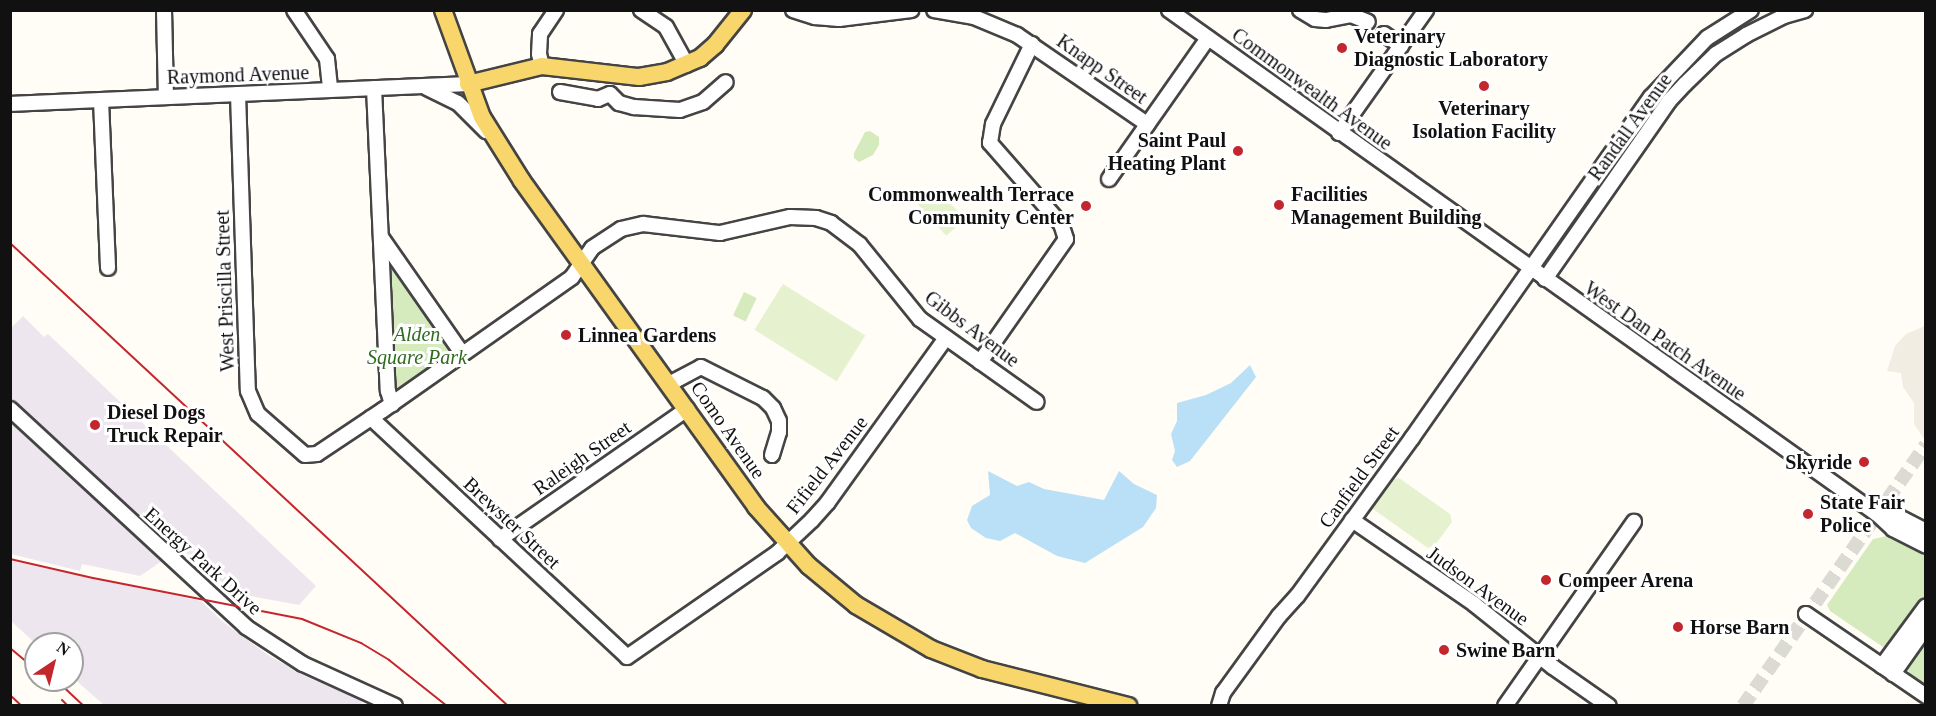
<!DOCTYPE html>
<style>
body{margin:0}
#map{position:relative;width:1936px;height:716px;overflow:hidden;background:#fffdf5;font-family:"Times New Roman",serif}
div>[style]{position:absolute}
[style*='--x']{left:calc(var(--x)*1px);top:calc(var(--y)*1px);width:calc(var(--w)*1px);rotate:calc(var(--a)*1deg)}
.industrial>*{inset:0;background:#eee6ef}
.green>*{inset:0;background:#d5ebbd;transform-origin:0 0}
.pitch>*{inset:0;background:#e6f2cf;transform-origin:0 0}
.plaza>*{inset:0;background:#f1ede2}
.water>*{inset:0;background:#b9e0f7}
.minor-tunnel>*{height:14px;margin-top:-7px;transform-origin:0;background:repeating-linear-gradient(90deg,#dbdad3 0 14px,transparent 0 21px)}
.roads{filter:drop-shadow(2px 0 #444) drop-shadow(-2px 0 #444) drop-shadow(0 2px #444) drop-shadow(0 -2px #444)}
.minor>*{height:14px;margin:-7px;padding:0 7px;transform-origin:7px;border-radius:7px;background:#fff}
.major>*{height:16px;margin:-8px;padding:0 8px;transform-origin:8px;border-radius:8px;background:#f9d66b}
.rail>*{height:2px;margin:-1px;padding:0 1px;transform-origin:1px;border-radius:1px;background:#c4262e}
.dots>*{width:16px;height:16px;translate:-50% -50%;box-sizing:border-box;border:3px solid #fff;border-radius:50%}
span{translate:-50% -50%;white-space:nowrap;text-align:center;line-height:1.15;-webkit-text-stroke:6px #fff;paint-order:stroke}
.poi-label{font-size:20px;color:#111;font-weight:700}
.left{translate:0 -50%;text-align:left}
.right{translate:-100% -50%;text-align:right}
.street-label{font-size:20px;color:#111}
.park-label{font-size:20px;color:#2f6b1f;font-style:italic}
.frame{position:absolute;inset:0;border:12px solid #111;pointer-events:none}
.north{position:absolute;left:24px;top:632px;width:60px;height:60px;box-sizing:border-box;background:#fff;border:2px solid #a0a0a0;border-radius:50%;rotate:35deg;font-size:16px;font-weight:700;line-height:24px;text-align:center;color:#111}
.north::after{content:'';display:block;margin:auto;width:21px;height:27px;background:#c4262e;clip-path:polygon(50% 0,100% 100%,50% 72%,0 100%)}
</style>
<div id="map">
<div class="industrial">
<div style="clip-path:polygon(23px 316px,44px 337px,48px 334px,316px 586px,299px 605px,229px 592px,181px 548px,140px 576px,82px 564px,80px 571px,11px 554px,10px 329px)"></div>
<div style="clip-path:polygon(11px 561px,201px 601px,223px 622px,268px 655px,305px 676px,363px 701px,360px 706px,104px 705px,72px 677px,72px 644px,36px 644px,11px 621px)"></div>
</div>
<div class="green">
<div style="clip-path:polygon(870px 131px,879px 137px,879px 145px,873px 155px,859px 162px,854px 158px,854px 153px,865px 132px)"></div>
<div style="clip-path:polygon(388px 262px,452px 348px,450px 355px,396px 392px,393px 390px)"></div>
<div style="left:744px;top:292px;width:14px;height:26px;rotate:25deg"></div>
<div style="clip-path:polygon(1887px 536px,1925px 556px,1926px 594px,1888px 646px,1883px 647px,1830px 611px,1827px 605px,1873px 539px)"></div>
<div style="clip-path:polygon(1925px 635px,1925px 685px,1910px 674px,1907px 668px,1908px 660px)"></div>
</div>
<div class="pitch">
<div style="left:936px;top:187px;width:43px;height:25px;rotate:48deg"></div>
<div style="left:783px;top:284px;width:97px;height:54px;rotate:32deg"></div>
<div style="clip-path:polygon(1399px 478px,1450px 514px,1452px 522px,1435px 545px,1428px 548px,1373px 509px,1374px 501px,1391px 479px)"></div>
</div>
<div class="plaza">
<div style="clip-path:polygon(1925px 326px,1926px 326px,1925px 440px,1914px 424px,1914px 403px,1903px 387px,1901px 373px,1887px 371px,1895px 346px,1906px 334px)"></div>
</div>
<div class="water">
<div style="clip-path:polygon(1250px 365px,1256px 377px,1190px 461px,1177px 467px,1172px 460px,1175px 451px,1171px 434px,1177px 421px,1177px 403px,1206px 395px,1231px 383px)"></div>
<div style="clip-path:polygon(988px 471px,1017px 486px,1029px 482px,1044px 489px,1104px 500px,1119px 471px,1134px 484px,1157px 495px,1156px 508px,1143px 527px,1085px 563px,1057px 556px,1015px 533px,1000px 541px,986px 538px,971px 528px,967px 520px,972px 506px,990px 495px)"></div>
</div>
<div class="minor-tunnel">
<div style="--x:1743;--y:706;--w:319;--a:-55"></div>
</div>
<div class="roads">
<div class="minor">
<div style="--x:164;--y:10;--w:87;--a:88.7"></div>
<div style="--x:294;--y:10;--w:59;--a:56"></div>
<div style="--x:327;--y:59;--w:31;--a:84"></div>
<div style="--x:641;--y:10;--w:30;--a:34"></div>
<div style="--x:666;--y:27;--w:43;--a:61.1"></div>
<div style="--x:793;--y:10;--w:23;--a:18"></div>
<div style="--x:815;--y:17;--w:24;--a:5"></div>
<div style="--x:839;--y:19;--w:73;--a:-7.1"></div>
<div style="--x:934;--y:10;--w:41;--a:9.9"></div>
<div style="--x:974;--y:17;--w:47;--a:22.7"></div>
<div style="--x:1017;--y:35;--w:158;--a:34.4"></div>
<div style="--x:1169;--y:10;--w:869;--a:35.45"></div>
<div style="--x:1877;--y:514;--w:22;--a:43"></div>
<div style="--x:1893;--y:529;--w:37;--a:27"></div>
<div style="--x:1300;--y:10;--w:17;--a:31"></div>
<div style="--x:1315;--y:19;--w:11;--a:5"></div>
<div style="--x:1326;--y:20;--w:25;--a:-11"></div>
<div style="--x:1351;--y:15;--w:18;--a:22"></div>
<div style="--x:1384;--y:34;--w:21;--a:35"></div>
<div style="--x:542;--y:66;--w:12;--a:-104"></div>
<div style="--x:539;--y:54;--w:20;--a:-87"></div>
<div style="--x:540;--y:34;--w:29;--a:-56"></div>
<div style="--x:374;--y:88;--w:303;--a:87.4"></div>
<div style="--x:388;--y:391;--w:14;--a:73"></div>
<div style="--x:427;--y:88;--w:34;--a:26"></div>
<div style="--x:458;--y:103;--w:40;--a:45"></div>
<div style="--x:560;--y:92;--w:39;--a:10"></div>
<div style="--x:598;--y:99;--w:13;--a:-23"></div>
<div style="--x:610;--y:94;--w:13;--a:45"></div>
<div style="--x:619;--y:103;--w:16;--a:15"></div>
<div style="--x:634;--y:107;--w:46;--a:3.7"></div>
<div style="--x:680;--y:110;--w:24;--a:-19"></div>
<div style="--x:703;--y:102;--w:30;--a:-41"></div>
<div style="--x:238;--y:94;--w:297;--a:88.1"></div>
<div style="--x:248;--y:391;--w:25;--a:67"></div>
<div style="--x:258;--y:414;--w:62;--a:41.1"></div>
<div style="--x:305;--y:455;--w:12;--a:-5"></div>
<div style="--x:317;--y:454;--w:79;--a:-33.7"></div>
<div style="--x:383;--y:410;--w:231;--a:-35.1"></div>
<div style="--x:572;--y:277;--w:35;--a:-55"></div>
<div style="--x:592;--y:248;--w:35;--a:-33"></div>
<div style="--x:621;--y:229;--w:23;--a:-13"></div>
<div style="--x:643;--y:224;--w:78;--a:6.7"></div>
<div style="--x:720;--y:233;--w:72;--a:-12.9"></div>
<div style="--x:790;--y:217;--w:26;--a:2"></div>
<div style="--x:816;--y:218;--w:16;--a:18"></div>
<div style="--x:831;--y:223;--w:36;--a:37"></div>
<div style="--x:860;--y:245;--w:95;--a:51"></div>
<div style="--x:920;--y:319;--w:143;--a:35.4"></div>
<div style="--x:101;--y:100;--w:168;--a:87.6"></div>
<div style="--x:10;--y:104;--w:458;--a:-2.5"></div>
<div style="--x:1339;--y:133;--w:151;--a:-54.7"></div>
<div style="--x:1109;--y:179;--w:172;--a:-54.9"></div>
<div style="--x:381;--y:237;--w:141;--a:55.1"></div>
<div style="--x:1545;--y:279;--w:217;--a:-55.1"></div>
<div style="--x:1669;--y:101;--w:23;--a:-47"></div>
<div style="--x:1685;--y:84;--w:43;--a:-44.1"></div>
<div style="--x:1716;--y:54;--w:36;--a:-32"></div>
<div style="--x:1746;--y:35;--w:42;--a:-26.6"></div>
<div style="--x:1784;--y:16;--w:22;--a:-16"></div>
<div style="--x:980;--y:362;--w:150;--a:-55"></div>
<div style="--x:1066;--y:239;--w:16;--a:-108"></div>
<div style="--x:1061;--y:224;--w:108;--a:-131.2"></div>
<div style="--x:990;--y:143;--w:19;--a:-81"></div>
<div style="--x:993;--y:124;--w:89;--a:-64"></div>
<div style="--x:669;--y:384;--w:36;--a:-28"></div>
<div style="--x:701;--y:367;--w:69;--a:26.6"></div>
<div style="--x:763;--y:398;--w:14;--a:45"></div>
<div style="--x:773;--y:408;--w:14;--a:65"></div>
<div style="--x:779;--y:421;--w:11;--a:90"></div>
<div style="--x:779;--y:432;--w:24;--a:107"></div>
<div style="--x:10;--y:409;--w:321;--a:42.7"></div>
<div style="--x:246;--y:627;--w:68;--a:33"></div>
<div style="--x:303;--y:664;--w:101;--a:24.5"></div>
<div style="--x:371;--y:418;--w:350;--a:43"></div>
<div style="--x:627;--y:657;--w:183;--a:-34.7"></div>
<div style="--x:777;--y:553;--w:48;--a:-43.3"></div>
<div style="--x:812;--y:520;--w:24;--a:-48"></div>
<div style="--x:828;--y:502;--w:202;--a:-54.3"></div>
<div style="--x:1877;--y:514;--w:22;--a:8"></div>
<div style="--x:1899;--y:517;--w:30;--a:27"></div>
<div style="--x:1352;--y:520;--w:148;--a:34.5"></div>
<div style="--x:1474;--y:604;--w:101;--a:38.6"></div>
<div style="--x:1553;--y:667;--w:68;--a:34.9"></div>
<div style="--x:500;--y:539;--w:228;--a:-34.8"></div>
<div style="--x:1806;--y:614;--w:145;--a:34.3"></div>
<div style="--x:1882;--y:666;--w:74;--a:-53.7"></div>
<div style="--x:1893;--y:674;--w:57;--a:-54.9"></div>
<div style="--x:1219;--y:706;--w:14;--a:-73"></div>
<div style="--x:1223;--y:693;--w:95;--a:-54"></div>
<div style="--x:1279;--y:616;--w:28;--a:-48"></div>
<div style="--x:1298;--y:595;--w:194;--a:-54"></div>
<div style="--x:1412;--y:438;--w:416;--a:-55"></div>
<div style="--x:1651;--y:97;--w:81;--a:-46.5"></div>
<div style="--x:1707;--y:38;--w:52;--a:-32.5"></div>
<div style="--x:1505;--y:706;--w:225;--a:-55"></div>
</div>
<div class="major">
<div style="--x:443;--y:10;--w:114;--a:70"></div>
<div style="--x:482;--y:117;--w:75;--a:58"></div>
<div style="--x:522;--y:181;--w:401;--a:54.3"></div>
<div style="--x:756;--y:507;--w:79;--a:48.1"></div>
<div style="--x:809;--y:566;--w:61;--a:39.7"></div>
<div style="--x:856;--y:605;--w:87;--a:30.4"></div>
<div style="--x:931;--y:649;--w:55;--a:21.4"></div>
<div style="--x:982;--y:669;--w:151;--a:14.2"></div>
<div style="--x:468;--y:84;--w:76;--a:-13.7"></div>
<div style="--x:542;--y:66;--w:98;--a:6.5"></div>
<div style="--x:639;--y:77;--w:28;--a:-10"></div>
<div style="--x:667;--y:72;--w:36;--a:-23"></div>
<div style="--x:700;--y:58;--w:20;--a:-41"></div>
<div style="--x:715;--y:45;--w:45;--a:-51.3"></div>
</div>
</div>
<div class="rail">
<div style="--x:10;--y:243;--w:680;--a:42.91"></div>
<div style="--x:10;--y:559;--w:85;--a:12.9"></div>
<div style="--x:93;--y:578;--w:213;--a:11.1"></div>
<div style="--x:302;--y:619;--w:64;--a:22.1"></div>
<div style="--x:361;--y:643;--w:33;--a:31"></div>
<div style="--x:389;--y:660;--w:74;--a:38.4"></div>
<div style="--x:10;--y:648;--w:34;--a:40"></div>
<div style="--x:56;--y:680;--w:38;--a:43"></div>
<div style="--x:10;--y:695;--w:16;--a:43"></div>
<div style="--x:62;--y:700;--w:8;--a:45"></div>
</div>
<div class="dots">
<div style="left:1342px;top:48px;background:#c4262e"></div>
<div style="left:1484px;top:86px;background:#c4262e"></div>
<div style="left:1238px;top:151px;background:#c4262e"></div>
<div style="left:1279px;top:205px;background:#c4262e"></div>
<div style="left:1086px;top:206px;background:#c4262e"></div>
<div style="left:566px;top:335px;background:#c4262e"></div>
<div style="left:95px;top:425px;background:#c4262e"></div>
<div style="left:1864px;top:462px;background:#c4262e"></div>
<div style="left:1808px;top:514px;background:#c4262e"></div>
<div style="left:1546px;top:580px;background:#c4262e"></div>
<div style="left:1678px;top:627px;background:#c4262e"></div>
<div style="left:1444px;top:650px;background:#c4262e"></div>
</div>
<div class="poi-label">
<span class="left" style="left:1354px;top:48px">Veterinary<br>Diagnostic Laboratory</span>
<span style="left:1484px;top:120px">Veterinary<br>Isolation Facility</span>
<span class="right" style="left:1226px;top:152px">Saint Paul<br>Heating Plant</span>
<span class="left" style="left:1291px;top:206px">Facilities<br>Management Building</span>
<span class="right" style="left:1074px;top:206px">Commonwealth Terrace<br>Community Center</span>
<span class="left" style="left:578px;top:335px">Linnea Gardens</span>
<span class="left" style="left:107px;top:424px">Diesel Dogs<br>Truck Repair</span>
<span class="right" style="left:1852px;top:462px">Skyride</span>
<span class="left" style="left:1820px;top:514px">State Fair<br>Police</span>
<span class="left" style="left:1558px;top:580px">Compeer Arena</span>
<span class="left" style="left:1690px;top:627px">Horse Barn</span>
<span class="left" style="left:1456px;top:650px">Swine Barn</span>
</div>
<div class="street-label">
<span style="left:1102px;top:69px;rotate:35deg">Knapp Street</span>
<span style="left:238px;top:75px;rotate:-2deg">Raymond Avenue</span>
<span style="left:1312px;top:89px;rotate:36deg">Commonwealth Avenue</span>
<span style="left:1630px;top:127px;rotate:-54deg">Randall Avenue</span>
<span style="left:225px;top:291px;rotate:-92deg">West Priscilla Street</span>
<span style="left:972px;top:329px;rotate:37deg">Gibbs Avenue</span>
<span style="left:1665px;top:341px;rotate:35deg">West Dan Patch Avenue</span>
<span style="left:728px;top:430px;rotate:55deg">Como Avenue</span>
<span style="left:582px;top:458px;rotate:-35deg">Raleigh Street</span>
<span style="left:827px;top:465px;rotate:-52deg">Fifield Avenue</span>
<span style="left:1359px;top:477px;rotate:-54deg">Canfield Street</span>
<span style="left:512px;top:523px;rotate:43deg">Brewster Street</span>
<span style="left:203px;top:561px;rotate:42deg">Energy Park Drive</span>
<span style="left:1478px;top:586px;rotate:36deg">Judson Avenue</span>
</div>
<div class="park-label">
<span style="left:417px;top:346px">Alden<br>Square Park</span>
</div>
<div class="frame"></div>
<div class="north">N</div>
</div>
